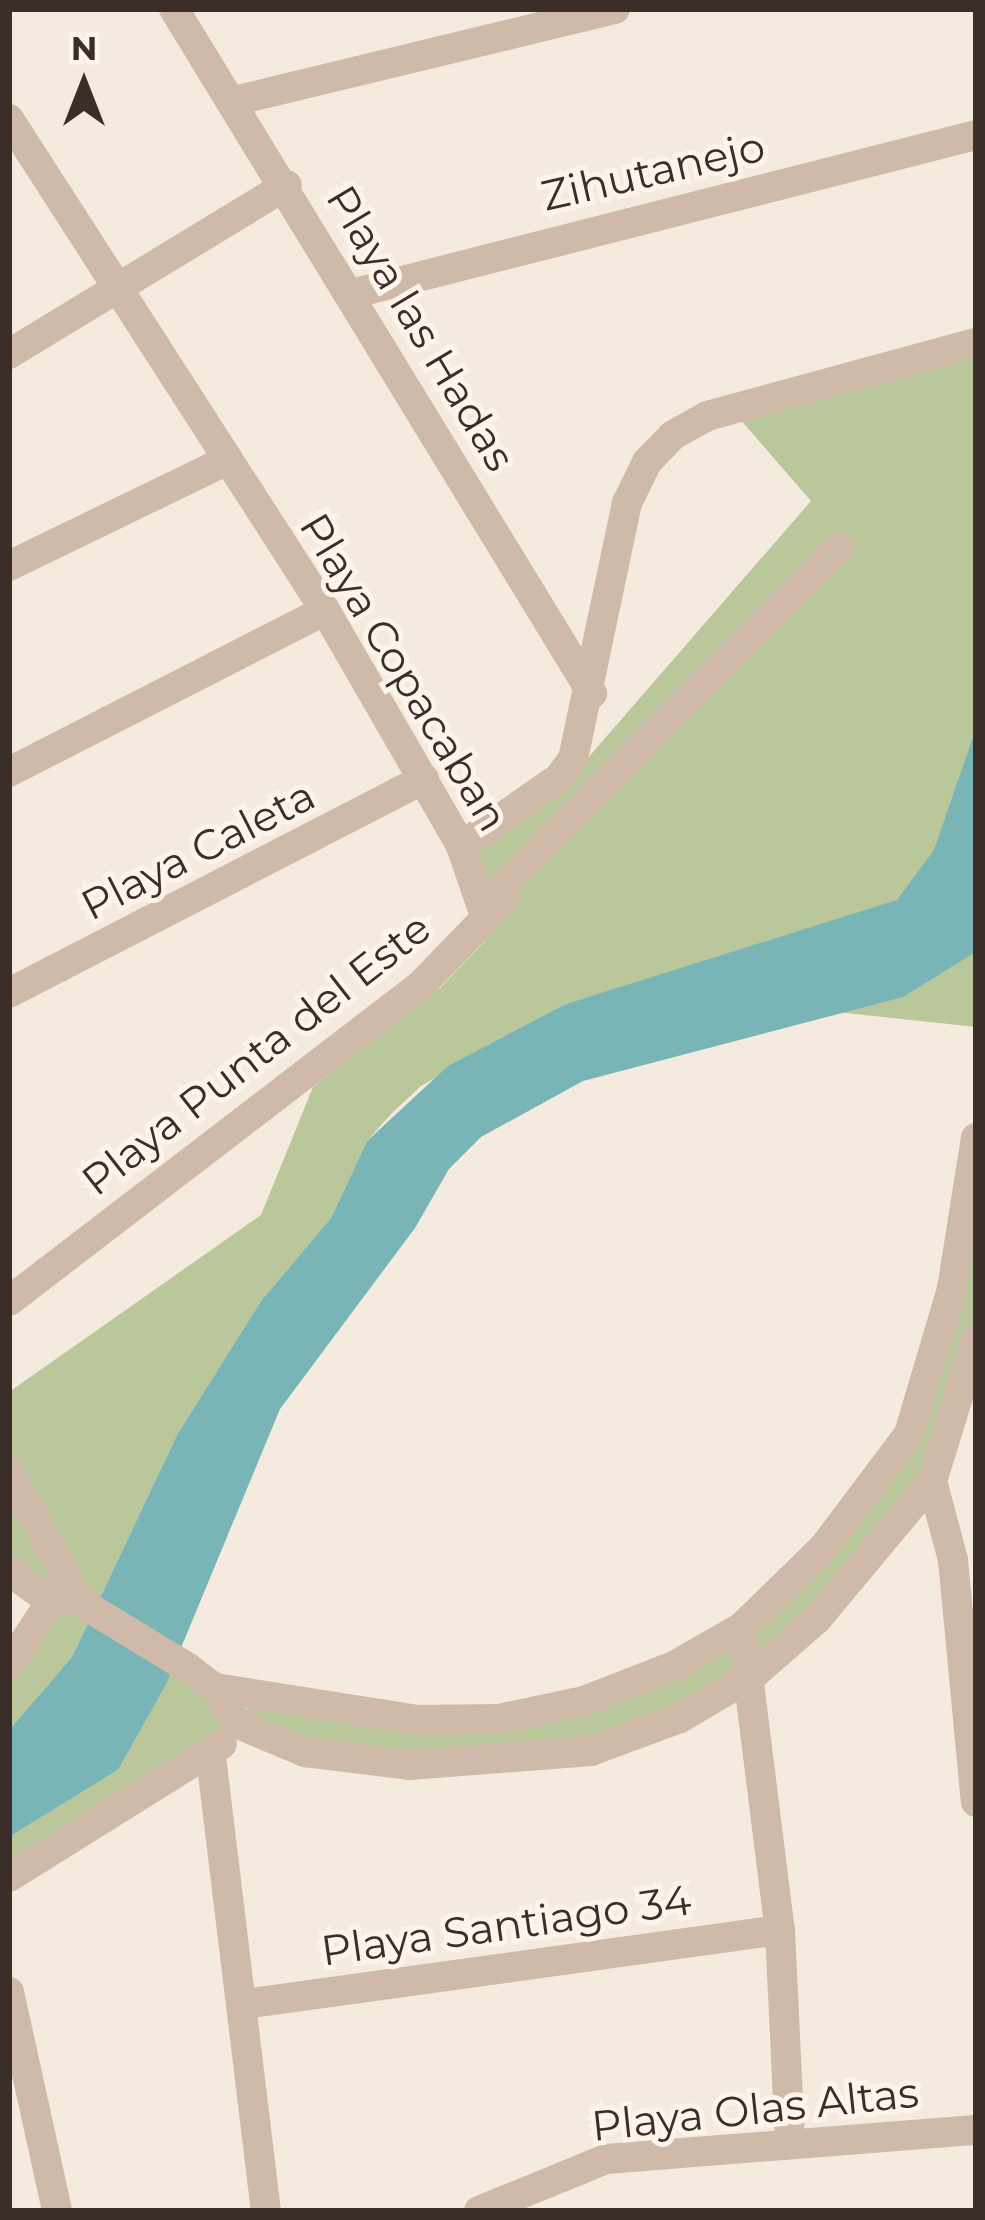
<!DOCTYPE html>
<style>
body{margin:0}
#map{position:relative;width:985px;height:2220px;overflow:hidden;background:#f5eade;font-family:Montserrat,sans-serif}
div>[style]{position:absolute}
[style*='--x']{left:calc(var(--x)*1px);top:calc(var(--y)*1px);width:calc(var(--w)*1px);rotate:calc(var(--a)*1deg)}
.green>*{inset:0;background:#b9c79b}
.water>*{inset:0;background:#79b5b6}
.minor>*{height:30px;margin:-15px;padding:0 15px;transform-origin:15px;border-radius:15px;background:#cfb9a8}
span{translate:-50% -50%;white-space:nowrap;text-align:center;line-height:1.15;-webkit-text-stroke:10px #fcf4eb;paint-order:stroke}
.street-label{font-size:42px;color:#3b2e29}
.frame{position:absolute;inset:0;border:12px solid #3b2e29;pointer-events:none}
.north{position:absolute;left:24px;top:24px;width:120px;height:120px;-webkit-text-stroke:9px #fcf4eb;paint-order:stroke;rotate:0deg;font-size:33px;font-weight:700;line-height:48px;text-align:center;color:#3b2e29}
.north::after{content:'';display:block;margin:auto;width:42px;height:54px;background:#3b2e29;clip-path:polygon(50% 0,100% 100%,50% 72%,0 100%)}
</style>
<div id="map">
<div class="green">
<div style="clip-path:polygon(976px 352px,976px 728px,935px 850px,915px 879px,897px 900px,862px 916px,566px 1004px,421px 1086px,392px 1113px,367px 1141px,331px 1218px,261px 1301px,177px 1435px,72px 1657px,9px 1730px,9px 1665px,53px 1599px,9px 1571px,9px 1392px,261px 1215px,313px 1087px,440px 988px,485px 941px,490px 882px,471px 850px,580px 767px,811px 501px,739px 418px)"></div>
<div style="clip-path:polygon(976px 952px,976px 1027px,837px 1012px,902px 997px)"></div>
<div style="clip-path:polygon(976px 1138px,976px 1339px,948px 1445px,753px 1675px,591px 1751px,409px 1765px,238px 1724px,9px 1877px,9px 1837px,118px 1770px,176px 1661px,238px 1723px,256px 1695px,499px 1719px,742px 1627px,909px 1434px)"></div>
</div>
<div class="water">
<div style="clip-path:polygon(976px 728px,976px 952px,903px 997px,583px 1081px,481px 1137px,449px 1169px,415px 1228px,280px 1409px,166px 1684px,118px 1770px,9px 1837px,9px 1730px,72px 1657px,177px 1435px,261px 1301px,331px 1218px,367px 1141px,448px 1066px,566px 1004px,897px 900px,934px 850px)"></div>
</div>
<div class="minor">
<div style="--x:174;--y:9;--w:802;--a:58.57"></div>
<div style="--x:234;--y:101;--w:392;--a:-13.6"></div>
<div style="--x:9;--y:119;--w:584;--a:57.24"></div>
<div style="--x:325;--y:610;--w:272;--a:60"></div>
<div style="--x:461;--y:846;--w:65;--a:71"></div>
<div style="--x:482;--y:907;--w:507;--a:-45.24"></div>
<div style="--x:351;--y:294;--w:645;--a:-14.27"></div>
<div style="--x:9;--y:354;--w:325;--a:-31.3"></div>
<div style="--x:9;--y:566;--w:240;--a:-25.9"></div>
<div style="--x:9;--y:772;--w:355;--a:-27.1"></div>
<div style="--x:461;--y:846;--w:119;--a:-34.8"></div>
<div style="--x:559;--y:778;--w:24;--a:-54"></div>
<div style="--x:573;--y:759;--w:262;--a:-78.1"></div>
<div style="--x:627;--y:503;--w:46;--a:-64"></div>
<div style="--x:647;--y:462;--w:37;--a:-46"></div>
<div style="--x:673;--y:435;--w:39;--a:-29"></div>
<div style="--x:707;--y:416;--w:279;--a:-15.2"></div>
<div style="--x:9;--y:993;--w:467;--a:-27.3"></div>
<div style="--x:9;--y:1301;--w:519;--a:-37.49"></div>
<div style="--x:421;--y:985;--w:122;--a:-46"></div>
<div style="--x:9;--y:1471;--w:149;--a:61.5"></div>
<div style="--x:932;--y:1481;--w:82;--a:75.1"></div>
<div style="--x:953;--y:1560;--w:243;--a:84.6"></div>
<div style="--x:9;--y:1571;--w:39;--a:36"></div>
<div style="--x:41;--y:1594;--w:40;--a:12"></div>
<div style="--x:80;--y:1602;--w:127;--a:31.4"></div>
<div style="--x:188;--y:1668;--w:34;--a:37"></div>
<div style="--x:215;--y:1688;--w:43;--a:57.4"></div>
<div style="--x:238;--y:1724;--w:73;--a:22.7"></div>
<div style="--x:305;--y:1752;--w:105;--a:7.1"></div>
<div style="--x:409;--y:1765;--w:183;--a:-4.4"></div>
<div style="--x:591;--y:1751;--w:95;--a:-20.3"></div>
<div style="--x:680;--y:1718;--w:85;--a:-30.5"></div>
<div style="--x:753;--y:1675;--w:85;--a:-41.2"></div>
<div style="--x:817;--y:1619;--w:180;--a:-50.2"></div>
<div style="--x:932;--y:1481;--w:149;--a:-72.8"></div>
<div style="--x:742;--y:1627;--w:305;--a:82.9"></div>
<div style="--x:780;--y:1930;--w:210;--a:87.3"></div>
<div style="--x:9;--y:1665;--w:96;--a:-56.5"></div>
<div style="--x:215;--y:1688;--w:204;--a:9"></div>
<div style="--x:416;--y:1720;--w:83;--a:-0.7"></div>
<div style="--x:499;--y:1719;--w:87;--a:-12"></div>
<div style="--x:584;--y:1701;--w:97;--a:-21.3"></div>
<div style="--x:674;--y:1666;--w:78;--a:-29.8"></div>
<div style="--x:742;--y:1627;--w:115;--a:-44.3"></div>
<div style="--x:824;--y:1547;--w:141;--a:-53"></div>
<div style="--x:909;--y:1434;--w:151;--a:-73.5"></div>
<div style="--x:952;--y:1289;--w:153;--a:-81"></div>
<div style="--x:211;--y:1757;--w:457;--a:83.1"></div>
<div style="--x:9;--y:1877;--w:251;--a:-32"></div>
<div style="--x:9;--y:1992;--w:224;--a:77.6"></div>
<div style="--x:244;--y:2004;--w:541;--a:-7.86"></div>
<div style="--x:479;--y:2211;--w:137;--a:-22.3"></div>
<div style="--x:606;--y:2159;--w:371;--a:-4.5"></div>
</div>
<div class="street-label">
<span style="left:653px;top:171px;rotate:-13deg">Zihutanejo</span>
<span style="left:421px;top:328px;rotate:59deg">Playa las Hadas</span>
<span style="left:404px;top:672px;rotate:59deg">Playa Copacaban</span>
<span style="left:198px;top:850px;rotate:-27deg">Playa Caleta</span>
<span style="left:256px;top:1054px;rotate:-38deg">Playa Punta del Este</span>
<span style="left:506px;top:1925px;rotate:-8deg">Playa Santiago 34</span>
<span style="left:755px;top:2109px;rotate:-6deg">Playa Olas Altas</span>
</div>
<div class="frame"></div>
<div class="north">N</div>
</div>
